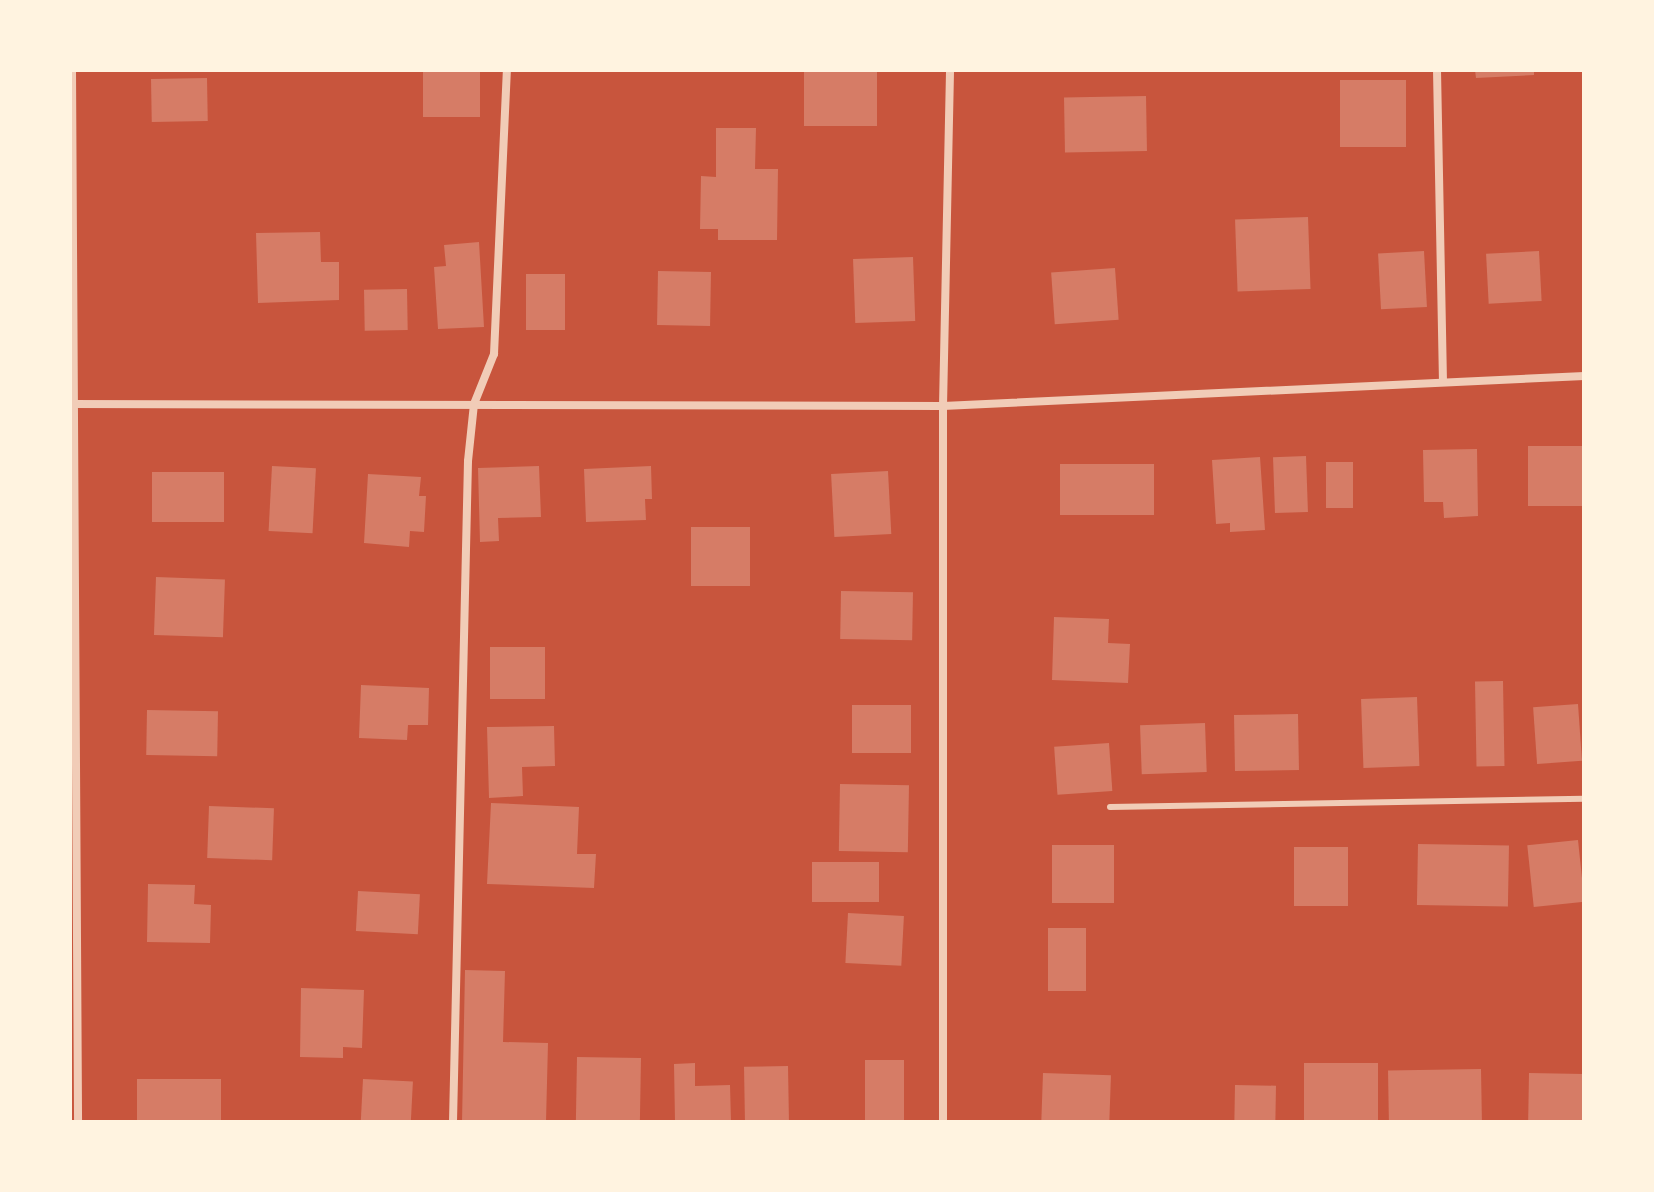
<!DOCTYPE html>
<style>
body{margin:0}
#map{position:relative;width:1654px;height:1192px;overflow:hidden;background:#c8553d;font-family:Inter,sans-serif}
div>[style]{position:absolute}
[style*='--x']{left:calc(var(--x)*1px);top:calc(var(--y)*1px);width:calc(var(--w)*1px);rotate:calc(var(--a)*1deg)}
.building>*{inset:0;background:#d67c66;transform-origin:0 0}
.service>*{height:6px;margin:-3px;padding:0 3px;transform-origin:3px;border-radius:3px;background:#f1ccb7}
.minor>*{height:8px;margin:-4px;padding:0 4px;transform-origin:4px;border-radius:4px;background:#f1ccb7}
span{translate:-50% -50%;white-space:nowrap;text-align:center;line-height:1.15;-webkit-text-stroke:7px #fff3e0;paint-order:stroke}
.frame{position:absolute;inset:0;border:72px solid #fff3e0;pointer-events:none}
</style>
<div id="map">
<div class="building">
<div style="left:423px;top:70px;width:57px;height:47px"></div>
<div style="left:804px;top:70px;width:73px;height:56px"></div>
<div style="clip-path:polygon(1475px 70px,1534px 70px,1534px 75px,1476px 78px)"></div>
<div style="left:207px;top:78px;width:43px;height:56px;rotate:89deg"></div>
<div style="left:1340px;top:80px;width:66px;height:67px"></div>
<div style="left:1146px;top:96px;width:55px;height:82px;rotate:89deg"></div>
<div style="clip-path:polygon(716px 128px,756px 128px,755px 169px,778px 169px,777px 240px,718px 240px,718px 229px,700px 229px,701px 176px,716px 177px)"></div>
<div style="left:1308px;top:217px;width:72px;height:73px;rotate:88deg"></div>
<div style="clip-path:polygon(320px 232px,321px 262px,339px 262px,339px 300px,258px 303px,256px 233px)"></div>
<div style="clip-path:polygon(479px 242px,484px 327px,438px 329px,434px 267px,446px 266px,444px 245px)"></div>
<div style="left:1424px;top:251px;width:56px;height:46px;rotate:87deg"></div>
<div style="left:1539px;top:251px;width:50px;height:53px;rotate:87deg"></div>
<div style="left:913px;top:257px;width:64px;height:60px;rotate:88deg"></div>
<div style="left:1115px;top:268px;width:52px;height:64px;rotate:86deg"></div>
<div style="left:658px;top:271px;width:53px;height:54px;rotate:1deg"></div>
<div style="left:526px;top:274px;width:39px;height:56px"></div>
<div style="left:407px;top:289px;width:41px;height:43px;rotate:89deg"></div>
<div style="left:1584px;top:446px;width:60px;height:56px;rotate:90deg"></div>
<div style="clip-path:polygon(1477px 449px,1478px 516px,1444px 518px,1443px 502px,1424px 502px,1423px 450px)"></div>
<div style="left:1306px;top:456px;width:56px;height:33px;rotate:88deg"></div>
<div style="clip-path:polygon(1260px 457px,1265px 530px,1230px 532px,1230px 523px,1216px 524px,1212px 460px)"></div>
<div style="left:1326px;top:462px;width:27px;height:46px"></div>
<div style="left:1060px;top:464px;width:94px;height:51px"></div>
<div style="left:272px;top:466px;width:44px;height:65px;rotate:3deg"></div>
<div style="clip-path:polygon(539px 466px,541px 517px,498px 518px,499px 541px,480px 542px,478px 468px)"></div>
<div style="clip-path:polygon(651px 466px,652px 499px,645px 499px,646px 520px,586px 522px,584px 469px)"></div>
<div style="left:888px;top:471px;width:63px;height:57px;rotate:87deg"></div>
<div style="left:152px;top:472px;width:72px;height:50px"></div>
<div style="clip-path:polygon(368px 474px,421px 477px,419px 496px,426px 496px,424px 532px,410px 531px,409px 547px,364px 543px)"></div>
<div style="left:691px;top:527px;width:59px;height:59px"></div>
<div style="left:156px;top:577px;width:69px;height:58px;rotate:2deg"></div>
<div style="left:841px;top:591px;width:72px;height:48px;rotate:1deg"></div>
<div style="clip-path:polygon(1054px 617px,1109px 619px,1108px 643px,1130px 644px,1128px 683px,1052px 680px)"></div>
<div style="left:490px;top:647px;width:55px;height:52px"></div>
<div style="left:1503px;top:681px;width:85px;height:28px;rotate:89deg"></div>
<div style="clip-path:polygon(361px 685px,429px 688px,428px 725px,408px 725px,407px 740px,359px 738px)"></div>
<div style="left:1417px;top:697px;width:69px;height:56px;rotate:88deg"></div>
<div style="left:1578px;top:704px;width:57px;height:45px;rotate:86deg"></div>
<div style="left:852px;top:705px;width:59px;height:48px"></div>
<div style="left:147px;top:710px;width:71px;height:45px;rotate:1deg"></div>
<div style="left:1298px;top:714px;width:56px;height:64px;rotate:89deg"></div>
<div style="left:1205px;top:723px;width:49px;height:65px;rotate:88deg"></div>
<div style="clip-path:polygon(554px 726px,555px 766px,522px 767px,523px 796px,489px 798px,487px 727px)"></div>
<div style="left:1109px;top:743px;width:48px;height:55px;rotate:86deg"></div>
<div style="left:840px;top:784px;width:69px;height:67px;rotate:1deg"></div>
<div style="clip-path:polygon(491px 803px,579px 807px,577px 854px,596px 854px,594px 888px,487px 884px)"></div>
<div style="left:209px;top:806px;width:65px;height:52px;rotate:2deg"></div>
<div style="left:1578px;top:840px;width:62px;height:51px;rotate:84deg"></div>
<div style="left:1418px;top:844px;width:91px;height:61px;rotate:1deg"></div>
<div style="left:1114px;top:845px;width:58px;height:62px;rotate:90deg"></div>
<div style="left:1294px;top:847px;width:54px;height:59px"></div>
<div style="left:812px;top:862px;width:67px;height:40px"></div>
<div style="clip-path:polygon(148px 884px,195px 885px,194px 904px,211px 905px,210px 943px,147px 942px)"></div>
<div style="left:358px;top:891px;width:62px;height:40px;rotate:3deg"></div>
<div style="left:848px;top:913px;width:56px;height:50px;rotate:3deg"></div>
<div style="left:1048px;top:928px;width:38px;height:63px"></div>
<div style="clip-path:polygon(465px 970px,505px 971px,503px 1042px,548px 1043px,546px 1122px,462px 1122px)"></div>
<div style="clip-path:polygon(301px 988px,364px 990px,362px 1048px,343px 1047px,343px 1058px,300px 1057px)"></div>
<div style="left:577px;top:1057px;width:64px;height:65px;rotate:1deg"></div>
<div style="left:865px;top:1060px;width:39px;height:62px"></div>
<div style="clip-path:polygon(695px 1063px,695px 1086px,730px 1085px,731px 1122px,675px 1122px,674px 1064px)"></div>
<div style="left:1378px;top:1063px;width:59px;height:74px;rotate:90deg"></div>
<div style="left:788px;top:1066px;width:56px;height:44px;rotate:89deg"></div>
<div style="left:1481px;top:1069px;width:53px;height:93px;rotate:89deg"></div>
<div style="left:1043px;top:1073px;width:68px;height:49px;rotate:2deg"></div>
<div style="left:1529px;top:1073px;width:55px;height:49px;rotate:1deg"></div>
<div style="left:137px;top:1079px;width:84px;height:43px"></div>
<div style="left:363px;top:1079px;width:50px;height:43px;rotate:3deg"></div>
<div style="left:1235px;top:1085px;width:41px;height:37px;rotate:1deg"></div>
</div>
<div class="service">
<div style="--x:1110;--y:807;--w:474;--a:-1"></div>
</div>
<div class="minor">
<div style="--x:72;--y:70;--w:1052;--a:89.67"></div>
<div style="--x:1437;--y:70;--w:309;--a:88.9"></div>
<div style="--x:70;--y:404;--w:873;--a:0.13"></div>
<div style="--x:943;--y:406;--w:642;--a:-2.68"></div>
<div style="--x:453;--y:1122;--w:661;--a:-88.7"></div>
<div style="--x:468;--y:461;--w:57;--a:-84"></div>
<div style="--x:474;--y:404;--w:54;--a:-68.2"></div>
<div style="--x:494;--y:354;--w:284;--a:-87.4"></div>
<div style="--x:943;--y:1122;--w:716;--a:-90"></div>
<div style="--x:943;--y:406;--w:336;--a:-88.8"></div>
</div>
<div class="frame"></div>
</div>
